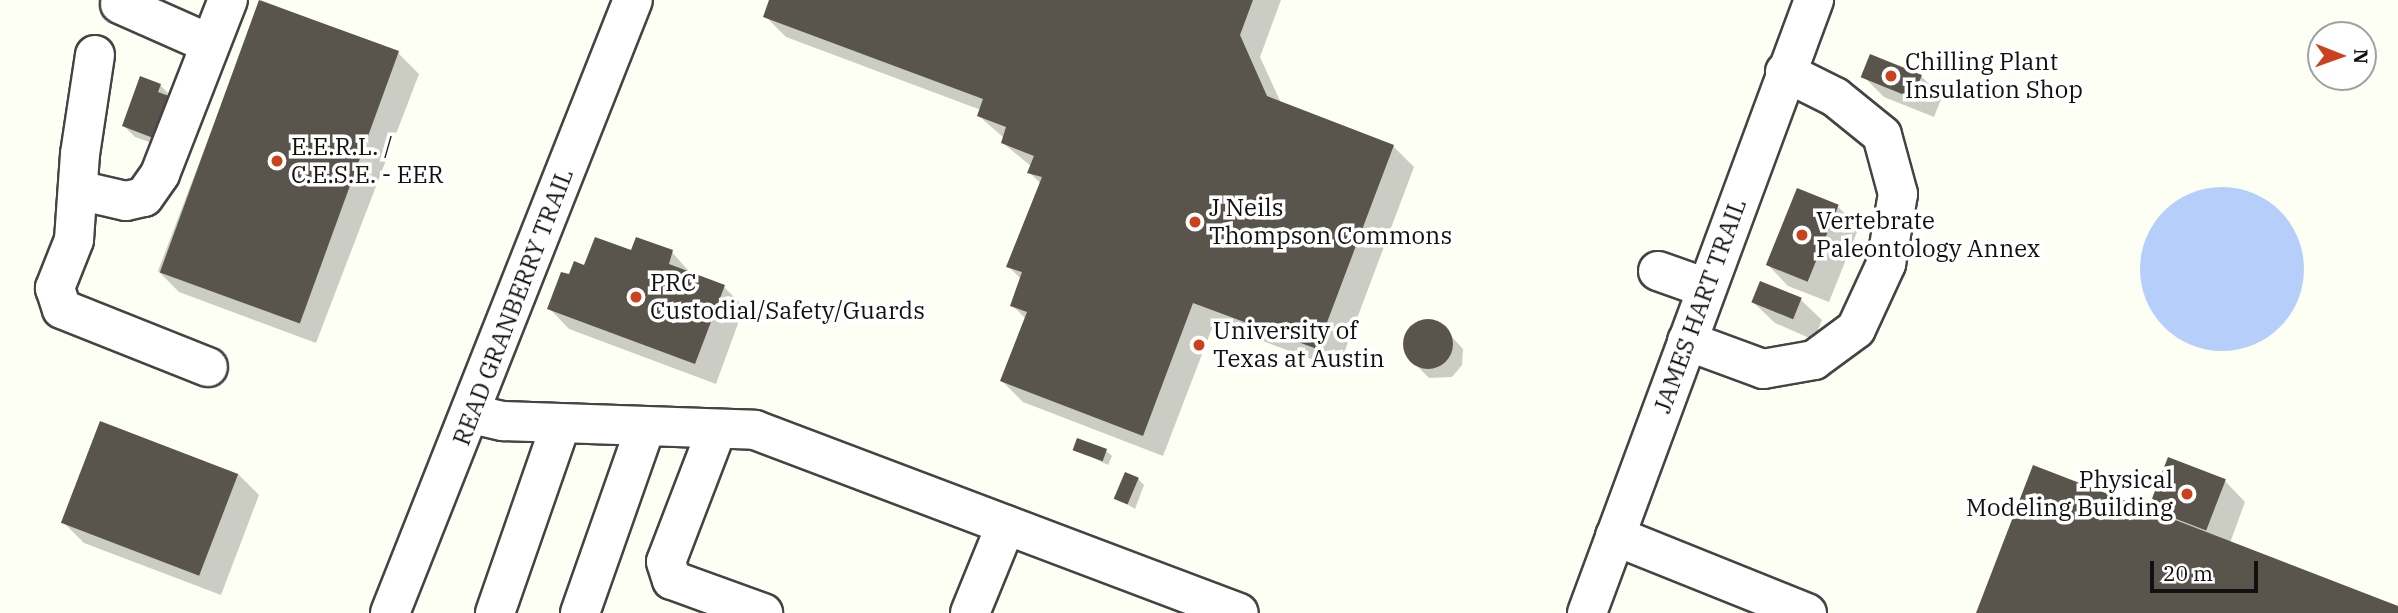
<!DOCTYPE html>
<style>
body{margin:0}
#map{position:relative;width:2398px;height:613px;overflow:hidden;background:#fefff4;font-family:"IBM Plex Serif",serif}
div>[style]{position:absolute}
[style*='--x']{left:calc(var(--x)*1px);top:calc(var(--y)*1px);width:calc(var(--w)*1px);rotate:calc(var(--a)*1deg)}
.water>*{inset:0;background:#b5cffa}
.round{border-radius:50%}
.shadow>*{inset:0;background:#0003}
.building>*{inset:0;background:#5a554c;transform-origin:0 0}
.roads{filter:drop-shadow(2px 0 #444) drop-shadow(-2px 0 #444) drop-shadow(0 2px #444) drop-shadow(0 -2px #444)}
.minor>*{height:38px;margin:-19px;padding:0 19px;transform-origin:19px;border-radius:19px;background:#fff}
.dots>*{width:19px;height:19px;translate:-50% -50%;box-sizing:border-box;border:4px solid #fff;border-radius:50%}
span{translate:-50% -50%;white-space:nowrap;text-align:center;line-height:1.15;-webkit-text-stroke:7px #fff;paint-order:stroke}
.poi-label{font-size:24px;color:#111}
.left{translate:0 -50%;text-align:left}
.right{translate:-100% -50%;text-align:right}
.street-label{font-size:24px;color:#111}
.north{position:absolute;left:2307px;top:21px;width:70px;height:70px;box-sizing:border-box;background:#fff;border:2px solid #a0a0a0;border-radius:50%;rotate:91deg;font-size:19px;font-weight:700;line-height:28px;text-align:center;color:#111}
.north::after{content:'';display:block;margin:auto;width:24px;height:32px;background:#cb411e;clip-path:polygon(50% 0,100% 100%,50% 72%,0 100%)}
.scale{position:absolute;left:2150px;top:561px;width:108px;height:32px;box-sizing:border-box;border:4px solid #111;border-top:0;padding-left:9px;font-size:21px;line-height:24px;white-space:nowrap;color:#111;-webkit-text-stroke:5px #fff;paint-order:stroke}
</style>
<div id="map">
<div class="water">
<div class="round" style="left:2140px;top:187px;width:164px;height:164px"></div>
</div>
<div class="shadow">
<div style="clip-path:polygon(261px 0,398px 53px,419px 74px,316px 343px,179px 292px,158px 271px)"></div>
<div style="clip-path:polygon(771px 0,1281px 0,1260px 57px,1281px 103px,1393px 146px,1414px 167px,1338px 369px,1214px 323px,1163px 456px,1023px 402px,1002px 381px,1026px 319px,1012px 305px,1022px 280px,1008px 266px,1041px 184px,1029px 172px,1032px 167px,1003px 143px,1004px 138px,979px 116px,981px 110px,786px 37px,765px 16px)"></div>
<div style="clip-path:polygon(1863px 76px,1921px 76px,1942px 97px,1934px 117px,1884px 97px)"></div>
<div style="clip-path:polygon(160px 85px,171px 96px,172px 150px,135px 137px,124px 126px)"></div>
<div style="clip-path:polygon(1838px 207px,1859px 227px,1829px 302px,1788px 286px,1768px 265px)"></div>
<div style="clip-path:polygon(632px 252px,672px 252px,692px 275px,724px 287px,744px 307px,716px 384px,569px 329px,549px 308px,570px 277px)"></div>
<div style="clip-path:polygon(1801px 300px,1822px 320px,1814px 340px,1775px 323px,1754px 303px)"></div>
<div style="clip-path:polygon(1419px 322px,1441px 325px,1463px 349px,1462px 365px,1452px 377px,1429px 378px,1406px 355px,1407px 332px)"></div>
<div style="clip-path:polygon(1075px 449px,1106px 451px,1112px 456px,1108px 465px)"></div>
<div style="clip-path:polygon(238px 474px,259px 495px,221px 595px,84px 543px,64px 523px)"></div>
<div style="clip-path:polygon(1138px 479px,1144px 485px,1135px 509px,1117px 498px)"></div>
<div style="clip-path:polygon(2225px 481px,2245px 502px,2230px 543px,2398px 608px,2398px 613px,1978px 613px,2158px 516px,2151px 508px)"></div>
</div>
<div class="building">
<div style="left:259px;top:0;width:149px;height:290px;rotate:20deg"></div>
<div style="clip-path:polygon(769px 0,1253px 0,1240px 35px,1267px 96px,1394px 145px,1317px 349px,1193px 303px,1143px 436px,1000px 381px,1027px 312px,1010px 306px,1022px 272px,1006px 267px,1042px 177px,1027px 173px,1034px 156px,1001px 143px,1006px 127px,977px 116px,983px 99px,763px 17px)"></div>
<div style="left:1870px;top:54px;width:56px;height:25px;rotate:22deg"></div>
<div style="clip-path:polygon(140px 76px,161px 84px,158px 92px,177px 99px,161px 141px,122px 126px)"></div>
<div style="left:1797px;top:188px;width:45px;height:83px;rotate:22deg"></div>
<div style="clip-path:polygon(595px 237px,631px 250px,636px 237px,673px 250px,669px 264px,725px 285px,695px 364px,547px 309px,561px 272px,569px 274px,574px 261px,584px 265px)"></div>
<div style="left:1760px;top:281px;width:45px;height:23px;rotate:22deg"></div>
<div class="round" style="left:1403px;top:319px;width:50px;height:50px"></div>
<div style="left:100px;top:421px;width:148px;height:109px;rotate:21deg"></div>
<div style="left:1077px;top:438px;width:32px;height:13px;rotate:20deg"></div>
<div style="left:2168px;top:457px;width:62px;height:55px;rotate:21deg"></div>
<div style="clip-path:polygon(2033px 465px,2398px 606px,2398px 613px,1976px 613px)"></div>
<div style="left:1125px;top:472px;width:15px;height:29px;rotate:23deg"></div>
</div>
<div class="roads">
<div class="minor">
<div style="--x:120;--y:4;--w:96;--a:23.9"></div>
<div style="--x:95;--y:55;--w:100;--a:98.6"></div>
<div style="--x:80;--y:154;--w:86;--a:94"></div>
<div style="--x:74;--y:240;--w:52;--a:111.6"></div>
<div style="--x:55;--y:288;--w:22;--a:72"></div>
<div style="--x:62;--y:309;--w:157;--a:21.7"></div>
<div style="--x:78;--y:190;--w:49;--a:12.9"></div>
<div style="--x:126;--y:201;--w:18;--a:-13"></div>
<div style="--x:144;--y:197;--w:28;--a:-55"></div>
<div style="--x:160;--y:174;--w:187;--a:-68.7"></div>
<div style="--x:1658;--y:271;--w:51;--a:19.5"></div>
<div style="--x:1687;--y:341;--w:81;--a:20.2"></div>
<div style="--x:1763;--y:369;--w:52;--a:-10"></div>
<div style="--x:1814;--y:360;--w:52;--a:-36.4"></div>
<div style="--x:1856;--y:329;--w:72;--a:-65.2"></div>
<div style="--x:1886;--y:264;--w:71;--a:-80.3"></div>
<div style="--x:1898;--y:194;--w:61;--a:-105.2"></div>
<div style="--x:1882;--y:135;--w:60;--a:-141"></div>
<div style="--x:1835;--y:97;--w:56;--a:-153.4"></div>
<div style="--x:472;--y:414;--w:32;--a:13"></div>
<div style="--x:503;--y:421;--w:252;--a:2"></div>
<div style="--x:755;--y:430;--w:517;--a:20.71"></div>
<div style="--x:717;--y:429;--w:142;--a:111"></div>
<div style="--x:666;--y:562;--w:19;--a:72"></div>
<div style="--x:672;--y:580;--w:97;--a:19.9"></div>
<div style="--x:1615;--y:536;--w:207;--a:21.9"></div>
<div style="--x:390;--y:613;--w:659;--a:-68.38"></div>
<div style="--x:495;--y:613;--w:201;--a:-70.8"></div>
<div style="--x:580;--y:613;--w:198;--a:-70.6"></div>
<div style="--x:970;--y:613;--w:95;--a:-67.8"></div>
<div style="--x:1587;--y:613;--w:654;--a:-69.68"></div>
</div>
</div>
<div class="dots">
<div style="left:1891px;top:76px;background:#cb411e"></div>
<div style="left:277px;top:161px;background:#cb411e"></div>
<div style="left:1195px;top:222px;background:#cb411e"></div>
<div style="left:1802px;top:235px;background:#cb411e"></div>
<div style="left:636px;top:297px;background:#cb411e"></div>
<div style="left:1199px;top:345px;background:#cb411e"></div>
<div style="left:2187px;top:494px;background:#cb411e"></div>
</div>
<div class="poi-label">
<span class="left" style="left:1905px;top:76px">Chilling Plant<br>Insulation Shop</span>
<span class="left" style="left:291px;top:161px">E.E.R.L. /<br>C.E.S.E. - EER</span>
<span class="left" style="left:1209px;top:222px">J Neils<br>Thompson Commons</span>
<span class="left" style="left:1816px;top:235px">Vertebrate<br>Paleontology Annex</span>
<span class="left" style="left:650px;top:297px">PRC<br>Custodial/Safety/Guards</span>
<span class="left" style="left:1213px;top:345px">University of<br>Texas at Austin</span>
<span class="right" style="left:2173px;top:494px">Physical<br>Modeling Building</span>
</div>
<div class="street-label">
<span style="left:1700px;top:306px;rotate:-70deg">JAMES HART TRAIL</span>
<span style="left:513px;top:307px;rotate:-69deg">READ GRANBERRY TRAIL</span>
</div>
<div class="north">N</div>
<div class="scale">20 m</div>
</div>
